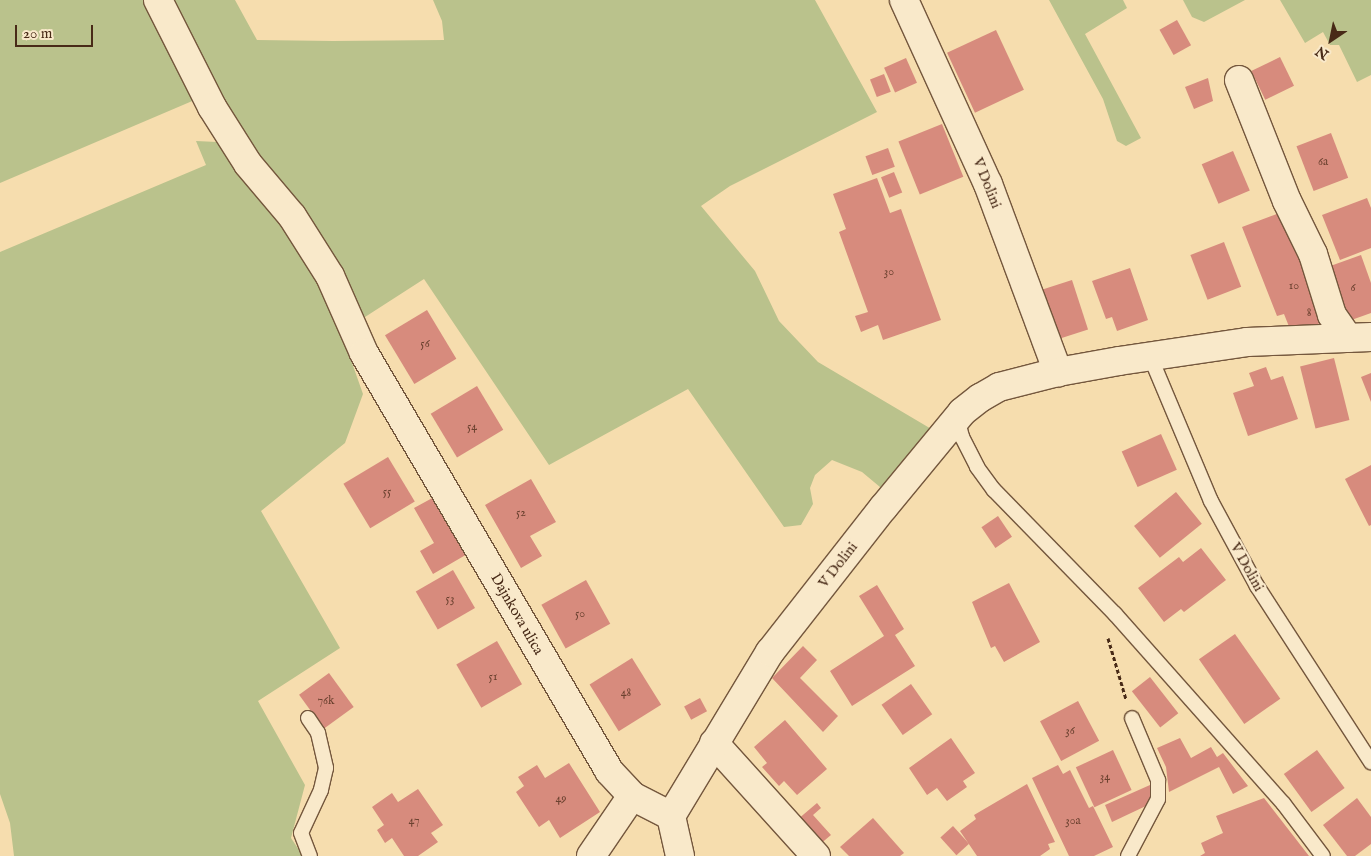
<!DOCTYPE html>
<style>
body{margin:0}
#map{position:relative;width:1371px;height:856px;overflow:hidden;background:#f6ddae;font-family:"IM FELL English",serif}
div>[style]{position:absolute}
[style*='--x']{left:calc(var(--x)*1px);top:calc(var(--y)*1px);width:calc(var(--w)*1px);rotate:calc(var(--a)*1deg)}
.green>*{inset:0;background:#bac28c}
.building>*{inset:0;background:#d78b7d;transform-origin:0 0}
.path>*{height:3px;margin-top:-1.5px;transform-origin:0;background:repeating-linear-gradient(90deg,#482a17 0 4px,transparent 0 6.5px)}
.roads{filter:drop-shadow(1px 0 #74573d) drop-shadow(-1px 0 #74573d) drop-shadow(0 1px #74573d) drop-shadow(0 -1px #74573d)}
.lane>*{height:14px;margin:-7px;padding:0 7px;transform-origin:7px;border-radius:7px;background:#f9e9ca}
.street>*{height:28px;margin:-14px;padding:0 14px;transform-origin:14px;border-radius:14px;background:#f9e9ca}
span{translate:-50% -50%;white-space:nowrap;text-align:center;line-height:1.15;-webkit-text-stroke:4.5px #f9e9ca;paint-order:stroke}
.number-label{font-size:12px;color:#6c4230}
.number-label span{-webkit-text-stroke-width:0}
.street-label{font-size:15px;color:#482a17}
.north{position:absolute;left:1306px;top:15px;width:50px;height:50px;-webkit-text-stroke:4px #f9e9ca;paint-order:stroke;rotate:214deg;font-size:14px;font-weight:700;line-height:20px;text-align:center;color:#482a17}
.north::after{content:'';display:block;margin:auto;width:18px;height:22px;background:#482a17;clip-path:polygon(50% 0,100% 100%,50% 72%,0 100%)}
.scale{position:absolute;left:15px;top:25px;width:78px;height:22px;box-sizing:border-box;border:2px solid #482a17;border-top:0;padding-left:6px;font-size:15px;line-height:18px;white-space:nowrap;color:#482a17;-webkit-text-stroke:4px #f9e9ca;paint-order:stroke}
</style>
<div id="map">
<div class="green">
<div style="clip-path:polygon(0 0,149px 0,197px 99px,0 183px)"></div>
<div style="clip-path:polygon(169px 0,235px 0,257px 40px,333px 41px,444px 40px,442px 21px,433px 0,815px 0,877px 112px,730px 186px,701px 206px,755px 271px,779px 321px,818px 362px,933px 430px,886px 492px,862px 472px,832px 460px,815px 475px,810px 488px,813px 504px,801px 525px,784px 527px,688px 389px,549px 465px,424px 279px,365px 317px,300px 207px,255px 154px)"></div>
<div style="clip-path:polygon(1049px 0,1123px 0,1127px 8px,1085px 34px,1141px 138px,1126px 146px,1117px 141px,1103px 99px)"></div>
<div style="clip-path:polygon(1183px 0,1245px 0,1204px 22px,1192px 17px)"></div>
<div style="clip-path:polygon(1280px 0,1371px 0,1371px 75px,1357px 82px,1339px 45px,1330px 45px,1323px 32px,1305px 43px)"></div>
<div style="clip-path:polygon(196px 141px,217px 142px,287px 224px,334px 312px,363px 394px,345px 443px,261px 511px,340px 648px,258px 701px,305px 785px,291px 838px,303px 856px,14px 856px,10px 823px,0 794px,0 252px,206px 165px)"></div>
</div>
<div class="building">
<div style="left:1177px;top:20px;width:29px;height:20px;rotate:61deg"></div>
<div style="left:996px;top:30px;width:66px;height:54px;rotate:65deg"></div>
<div style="left:1280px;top:57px;width:32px;height:32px;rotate:64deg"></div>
<div style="left:906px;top:58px;width:27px;height:24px;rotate:66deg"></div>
<div style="left:884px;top:74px;width:19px;height:15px;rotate:69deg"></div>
<div style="clip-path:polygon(1208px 78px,1213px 101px,1194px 109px,1185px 87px)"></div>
<div style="left:942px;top:124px;width:57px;height:47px;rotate:68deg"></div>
<div style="left:1331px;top:133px;width:48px;height:37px;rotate:69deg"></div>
<div style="left:888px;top:148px;width:20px;height:24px;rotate:70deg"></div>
<div style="left:1233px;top:151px;width:43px;height:34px;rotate:67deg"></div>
<div style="left:894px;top:172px;width:22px;height:14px;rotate:68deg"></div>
<div style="clip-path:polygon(877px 178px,890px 213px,901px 209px,941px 320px,883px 340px,878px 325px,861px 332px,855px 316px,868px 312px,839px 232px,846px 229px,833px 194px)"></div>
<div style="clip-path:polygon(1367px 198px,1371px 208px,1371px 248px,1340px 260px,1322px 215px)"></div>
<div style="clip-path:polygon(1285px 211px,1328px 320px,1292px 334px,1284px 314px,1277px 316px,1242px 227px)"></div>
<div style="left:1224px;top:242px;width:48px;height:36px;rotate:69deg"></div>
<div style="clip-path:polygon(1361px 255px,1371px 283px,1371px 313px,1343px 323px,1322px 269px)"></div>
<div style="clip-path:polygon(1130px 268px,1148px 320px,1117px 331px,1112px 317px,1106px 319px,1092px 281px)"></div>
<div style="left:1072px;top:280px;width:52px;height:31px;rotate:72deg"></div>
<div style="left:427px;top:310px;width:57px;height:49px;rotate:59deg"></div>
<div style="left:1334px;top:358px;width:64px;height:35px;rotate:76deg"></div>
<div style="clip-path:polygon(1266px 367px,1271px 380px,1283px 376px,1298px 419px,1248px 436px,1233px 393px,1254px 386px,1249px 373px)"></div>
<div style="clip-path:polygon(1371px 373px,1371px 402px,1361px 377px)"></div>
<div style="left:477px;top:386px;width:51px;height:54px;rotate:59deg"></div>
<div style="left:1161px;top:434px;width:39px;height:43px;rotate:66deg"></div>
<div style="left:388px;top:457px;width:52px;height:52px;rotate:59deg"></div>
<div style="clip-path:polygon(1371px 465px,1371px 525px,1369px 526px,1345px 479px)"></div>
<div style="clip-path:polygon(531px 479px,556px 522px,530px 536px,542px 556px,521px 568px,485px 505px)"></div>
<div style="left:1176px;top:492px;width:41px;height:54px;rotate:51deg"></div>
<div style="clip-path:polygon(436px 496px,469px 553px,433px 574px,420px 551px,434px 543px,414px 508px)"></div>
<div style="left:998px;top:516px;width:25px;height:20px;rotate:56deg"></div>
<div style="clip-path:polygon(1201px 548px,1226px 580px,1184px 612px,1181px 609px,1164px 622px,1138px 588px,1179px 557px,1183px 562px)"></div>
<div style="left:453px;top:570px;width:44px;height:43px;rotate:60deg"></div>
<div style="left:586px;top:580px;width:50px;height:51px;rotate:61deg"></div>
<div style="clip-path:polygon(1009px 583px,1040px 642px,1004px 662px,995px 646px,991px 648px,972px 602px)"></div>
<div style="clip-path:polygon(877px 585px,904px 629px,895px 635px,915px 666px,852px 706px,830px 671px,884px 636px,859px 596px)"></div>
<div style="left:1235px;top:634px;width:79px;height:44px;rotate:55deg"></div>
<div style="left:497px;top:641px;width:50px;height:47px;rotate:60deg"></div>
<div style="clip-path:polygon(803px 646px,817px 660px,800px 678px,838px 716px,823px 732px,772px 678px)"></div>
<div style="left:632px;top:658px;width:55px;height:50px;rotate:58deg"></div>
<div style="left:329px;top:673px;width:42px;height:37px;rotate:54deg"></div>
<div style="left:1150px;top:677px;width:46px;height:23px;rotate:52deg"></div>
<div style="left:911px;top:684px;width:37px;height:36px;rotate:55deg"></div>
<div style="left:700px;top:698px;width:15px;height:18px;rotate:62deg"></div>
<div style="left:1078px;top:701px;width:45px;height:43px;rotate:62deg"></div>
<div style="clip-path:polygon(785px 720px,827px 769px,797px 795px,784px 781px,779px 786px,762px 767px,767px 763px,754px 747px)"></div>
<div style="clip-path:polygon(951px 738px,975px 773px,963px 781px,967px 787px,947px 801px,937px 788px,927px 795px,909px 768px)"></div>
<div style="clip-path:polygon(1180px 738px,1191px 758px,1211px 747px,1217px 757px,1223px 753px,1248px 786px,1233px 794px,1219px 767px,1169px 792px,1166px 767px,1157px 748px)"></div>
<div style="left:1113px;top:750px;width:44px;height:41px;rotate:65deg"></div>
<div style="left:1317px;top:750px;width:47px;height:41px;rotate:54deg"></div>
<div style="clip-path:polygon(569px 763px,600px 812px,560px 838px,549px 820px,539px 827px,516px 792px,524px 786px,518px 777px,537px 765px,545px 778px)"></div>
<div style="clip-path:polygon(1058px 765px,1063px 774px,1070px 770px,1089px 808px,1093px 806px,1113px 847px,1094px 856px,1069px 856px,1032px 778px)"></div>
<div style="clip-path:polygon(1027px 784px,1055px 842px,1048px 844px,1050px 849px,1040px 856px,977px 856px,960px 831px,976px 819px,974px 815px)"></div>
<div style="clip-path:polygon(1150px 785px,1153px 799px,1148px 805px,1112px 822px,1105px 805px)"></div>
<div style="clip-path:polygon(418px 789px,443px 825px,431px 833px,438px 842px,418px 856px,404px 856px,392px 838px,385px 843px,377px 830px,384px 825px,372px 807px,392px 793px,398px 802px)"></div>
<div style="clip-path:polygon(1264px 798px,1309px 856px,1200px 856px,1205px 853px,1201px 843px,1223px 833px,1216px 816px)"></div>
<div style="clip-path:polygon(1357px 798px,1371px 817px,1371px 844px,1355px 856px,1347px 856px,1323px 825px)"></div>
<div style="clip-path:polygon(817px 803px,821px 808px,813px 815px,831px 835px,819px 845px,797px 820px)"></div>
<div style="clip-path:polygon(873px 818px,904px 853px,900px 856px,849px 856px,840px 847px)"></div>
<div style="left:953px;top:826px;width:24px;height:17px;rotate:48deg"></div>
</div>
<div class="path">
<div style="--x:1108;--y:638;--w:64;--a:73.6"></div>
</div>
<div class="roads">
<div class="lane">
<div style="--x:1150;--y:356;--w:157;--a:67.2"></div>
<div style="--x:1211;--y:501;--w:97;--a:61.6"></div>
<div style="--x:1257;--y:586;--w:210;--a:57.1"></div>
<div style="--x:957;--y:418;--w:20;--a:75"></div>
<div style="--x:962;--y:437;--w:34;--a:63"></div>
<div style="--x:977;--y:467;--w:29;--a:54"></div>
<div style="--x:994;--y:490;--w:173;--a:45.7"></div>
<div style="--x:1115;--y:614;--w:253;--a:48.4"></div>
<div style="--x:1283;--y:803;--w:66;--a:53"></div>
<div style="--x:308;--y:718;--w:18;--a:56"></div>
<div style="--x:318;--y:733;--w:36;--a:77"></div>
<div style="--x:326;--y:768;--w:23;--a:103"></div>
<div style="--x:321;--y:790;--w:47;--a:114.9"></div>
<div style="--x:301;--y:833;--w:25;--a:69"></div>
<div style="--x:1128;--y:856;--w:64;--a:-62.2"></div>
<div style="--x:1158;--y:799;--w:19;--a:-90"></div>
<div style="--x:1158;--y:780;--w:67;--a:-112.8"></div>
</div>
<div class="street">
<div style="--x:158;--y:0;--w:120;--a:63.2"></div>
<div style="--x:212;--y:107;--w:67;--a:57.7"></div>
<div style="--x:248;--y:164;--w:68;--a:49.8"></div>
<div style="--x:292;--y:216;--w:71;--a:57.7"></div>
<div style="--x:330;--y:276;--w:84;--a:66.2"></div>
<div style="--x:364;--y:353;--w:485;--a:59.6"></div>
<div style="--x:609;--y:771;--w:34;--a:47"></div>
<div style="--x:632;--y:796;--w:44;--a:27.1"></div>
<div style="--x:671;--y:816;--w:41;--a:77.3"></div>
<div style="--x:904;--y:0;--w:202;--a:65.5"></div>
<div style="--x:988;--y:184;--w:201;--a:69.6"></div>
<div style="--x:1239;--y:80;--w:130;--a:68.4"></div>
<div style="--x:1287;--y:201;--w:59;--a:63.9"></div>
<div style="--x:1313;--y:254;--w:64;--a:72.7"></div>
<div style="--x:1332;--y:315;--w:28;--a:55"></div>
<div style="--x:714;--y:743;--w:152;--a:47.9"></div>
<div style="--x:671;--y:816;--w:192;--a:-58.9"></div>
<div style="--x:770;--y:652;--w:183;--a:-51.9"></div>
<div style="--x:883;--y:508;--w:124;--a:-50.5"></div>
<div style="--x:962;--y:412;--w:23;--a:-38"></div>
<div style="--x:980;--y:398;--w:22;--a:-30"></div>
<div style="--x:999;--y:387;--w:61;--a:-14.3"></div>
<div style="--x:1058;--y:372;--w:62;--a:-10.2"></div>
<div style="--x:1119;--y:361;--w:129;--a:-8.4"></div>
<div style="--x:1247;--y:342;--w:124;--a:-2.3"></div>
<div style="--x:591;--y:856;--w:73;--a:-55.7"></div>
</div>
</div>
<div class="number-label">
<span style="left:1323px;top:162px">6a</span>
<span style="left:889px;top:272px">30</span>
<span style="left:1294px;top:286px">10</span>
<span style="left:1353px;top:288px">6</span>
<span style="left:1309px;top:313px">8</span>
<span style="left:425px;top:344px">56</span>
<span style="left:472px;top:427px">54</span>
<span style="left:387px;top:492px">55</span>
<span style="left:521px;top:513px">52</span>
<span style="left:450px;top:599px">53</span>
<span style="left:580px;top:614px">50</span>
<span style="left:493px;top:677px">51</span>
<span style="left:626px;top:693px">48</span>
<span style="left:326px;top:701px">76k</span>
<span style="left:1070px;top:731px">36</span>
<span style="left:1105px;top:777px">34</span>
<span style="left:561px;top:799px">49</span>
<span style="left:414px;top:821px">47</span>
<span style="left:1073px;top:821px">30a</span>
</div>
<div class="street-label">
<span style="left:987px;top:183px;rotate:68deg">V Dolini</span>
<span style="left:838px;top:565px;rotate:-52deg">V Dolini</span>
<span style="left:1247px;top:567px;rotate:61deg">V Dolini</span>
<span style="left:517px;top:614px;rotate:60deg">Dajnkova ulica</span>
</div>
<div class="north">N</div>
<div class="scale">20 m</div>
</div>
